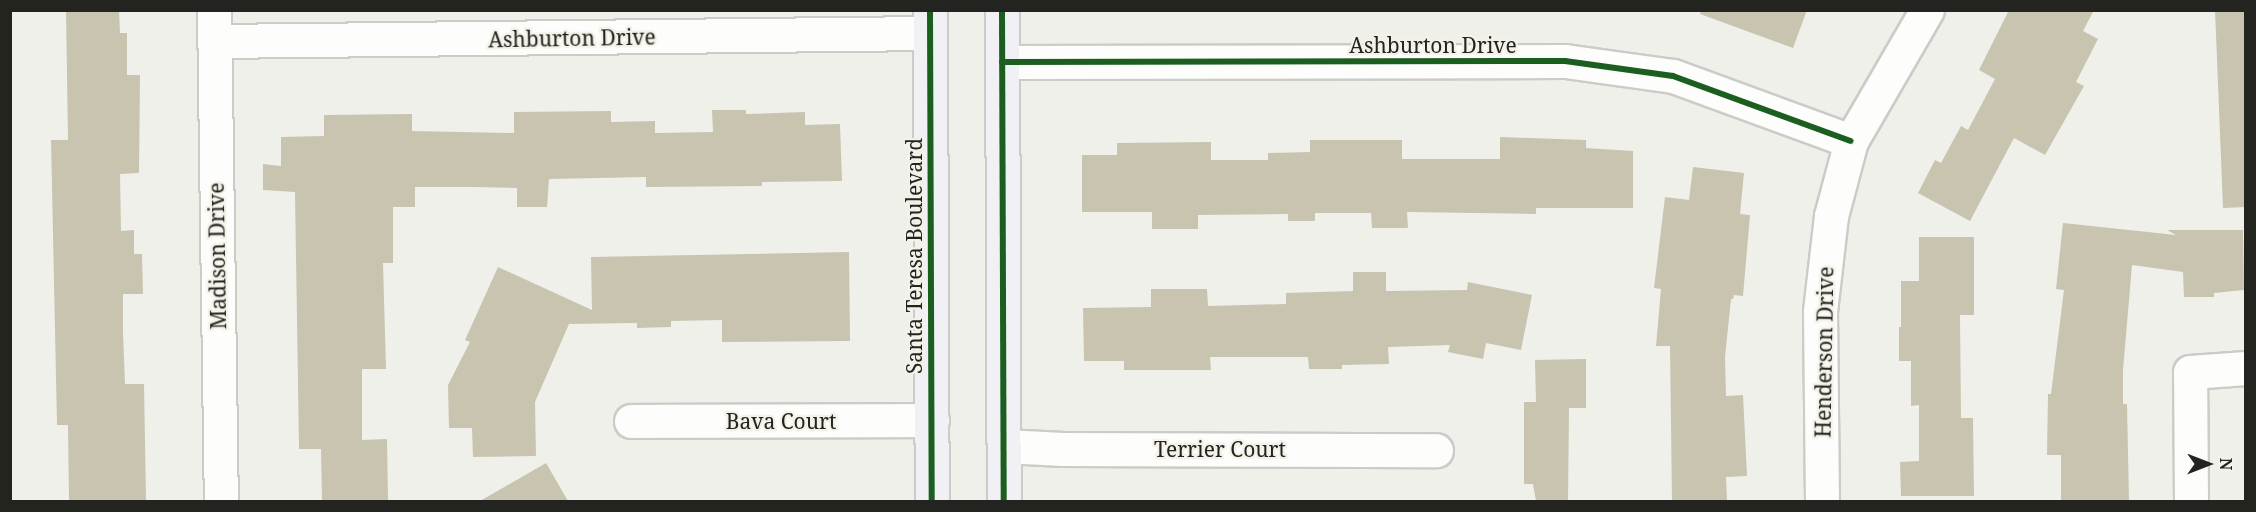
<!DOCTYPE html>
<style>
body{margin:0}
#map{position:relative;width:2256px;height:512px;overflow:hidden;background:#f0f0eb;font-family:"Noto Serif",serif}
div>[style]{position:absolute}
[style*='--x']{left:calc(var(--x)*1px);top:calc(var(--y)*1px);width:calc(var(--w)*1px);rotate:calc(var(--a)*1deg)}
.building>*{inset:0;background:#c8c4b0}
.roads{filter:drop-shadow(2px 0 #cbcbc7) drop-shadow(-2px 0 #cbcbc7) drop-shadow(0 2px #cbcbc7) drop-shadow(0 -2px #cbcbc7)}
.minor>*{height:33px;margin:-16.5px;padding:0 16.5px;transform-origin:16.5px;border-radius:16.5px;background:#fdfdfc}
.major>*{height:33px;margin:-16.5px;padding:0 16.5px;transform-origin:16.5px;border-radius:16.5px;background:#f0f0f5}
.cycleway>*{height:6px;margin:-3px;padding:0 3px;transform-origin:3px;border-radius:3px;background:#1b5e20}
span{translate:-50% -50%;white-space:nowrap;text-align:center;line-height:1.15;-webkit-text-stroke:4.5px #f3f1e8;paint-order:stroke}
.street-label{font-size:21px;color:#232320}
.frame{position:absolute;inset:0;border:12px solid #232320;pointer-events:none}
.north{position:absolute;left:2178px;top:434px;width:60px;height:60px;-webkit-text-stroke:4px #f3f1e8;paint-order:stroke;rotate:90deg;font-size:16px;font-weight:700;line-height:24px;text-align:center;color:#232320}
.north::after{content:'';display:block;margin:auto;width:21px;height:27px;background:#232320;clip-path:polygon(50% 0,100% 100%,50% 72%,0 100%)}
</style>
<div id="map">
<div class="building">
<div style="clip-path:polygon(66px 10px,119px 10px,120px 33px,127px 33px,127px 75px,140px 75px,139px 173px,120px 174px,121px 231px,134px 230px,134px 254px,142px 254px,143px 294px,123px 294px,123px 332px,125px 384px,144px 384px,146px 501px,69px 501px,68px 425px,57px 425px,51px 140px,68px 140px)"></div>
<div style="clip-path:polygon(1701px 10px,1807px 10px,1793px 48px,1700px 14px)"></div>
<div style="clip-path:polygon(2009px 10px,2094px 10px,2083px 31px,2098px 39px,2076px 82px,2084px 86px,2045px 155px,2014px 138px,1970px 221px,1918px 193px,1935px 160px,1941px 163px,1961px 126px,1968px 130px,1995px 79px,1979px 70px)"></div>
<div style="clip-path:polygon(2215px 10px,2246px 10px,2246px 207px,2223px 208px)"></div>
<div style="clip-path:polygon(712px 110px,746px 110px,746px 114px,805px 112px,805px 125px,840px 124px,842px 181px,762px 182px,762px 186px,646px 187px,646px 177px,549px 179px,547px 207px,517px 207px,517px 188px,471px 187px,415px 187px,415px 207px,393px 207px,393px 263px,383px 263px,386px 369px,362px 369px,362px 440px,387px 439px,388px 501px,322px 501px,321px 449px,299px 449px,295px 192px,263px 190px,263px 164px,281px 166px,281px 137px,324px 136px,324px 115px,412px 114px,412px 131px,514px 133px,514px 112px,611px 111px,611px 122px,655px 121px,655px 133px,713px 132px)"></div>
<div style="clip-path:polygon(1500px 137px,1586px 140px,1586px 148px,1633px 151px,1633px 208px,1536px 208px,1536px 214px,1407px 212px,1408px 228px,1372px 228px,1371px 213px,1315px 213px,1315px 221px,1288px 221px,1288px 214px,1198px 215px,1198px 229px,1152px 229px,1152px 212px,1082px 212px,1082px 155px,1117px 155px,1117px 143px,1211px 142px,1211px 160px,1268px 160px,1268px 153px,1310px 152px,1310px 140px,1402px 140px,1402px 159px,1500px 159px)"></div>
<div style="clip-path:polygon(1693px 167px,1744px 173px,1740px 214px,1750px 215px,1743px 296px,1734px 295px,1733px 299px,1731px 299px,1725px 357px,1726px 396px,1743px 395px,1747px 476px,1726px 477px,1727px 501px,1672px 501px,1670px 346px,1656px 346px,1661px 289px,1654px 288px,1665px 197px,1689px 200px)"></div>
<div style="clip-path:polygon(2063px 223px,2176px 235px,2167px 230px,2243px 230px,2244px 290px,2214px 293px,2214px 297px,2184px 297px,2183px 272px,2132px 265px,2123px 370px,2123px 404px,2127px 404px,2129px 501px,2061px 501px,2061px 455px,2047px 455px,2048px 394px,2051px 394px,2064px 290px,2056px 289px)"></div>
<div style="clip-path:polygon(1919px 237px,1974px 237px,1974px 315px,1960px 315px,1961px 418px,1973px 418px,1974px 496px,1901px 496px,1900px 462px,1919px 461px,1919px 405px,1911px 406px,1911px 361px,1899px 361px,1899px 327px,1901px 327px,1901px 281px,1919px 281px)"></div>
<div style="clip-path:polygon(849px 252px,850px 341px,722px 342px,722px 320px,671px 321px,671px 327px,637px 328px,637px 323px,569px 324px,535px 402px,536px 456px,473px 457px,472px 428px,449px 428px,448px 385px,470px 342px,465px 340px,498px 267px,592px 310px,591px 257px)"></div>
<div style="clip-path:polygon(1353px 272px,1386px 272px,1386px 291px,1467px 290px,1468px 282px,1532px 295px,1521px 350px,1486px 343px,1483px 359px,1448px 352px,1450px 345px,1388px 347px,1389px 364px,1342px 365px,1342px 369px,1309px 369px,1308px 357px,1210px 357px,1211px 370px,1124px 370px,1124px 361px,1084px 361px,1083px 308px,1151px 307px,1151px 289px,1207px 289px,1208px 306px,1286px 304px,1286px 293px,1353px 291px)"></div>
<div style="clip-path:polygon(1586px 359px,1586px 408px,1569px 408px,1568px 501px,1536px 501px,1533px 484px,1524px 484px,1524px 402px,1536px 402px,1535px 360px)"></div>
<div style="clip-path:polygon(546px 463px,568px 501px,480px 501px)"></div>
</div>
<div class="roads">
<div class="minor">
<div style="--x:214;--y:10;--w:492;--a:89.2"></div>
<div style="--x:214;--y:41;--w:716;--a:-0.64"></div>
<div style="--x:1002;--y:62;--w:563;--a:-0.1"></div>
<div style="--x:1565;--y:61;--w:109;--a:7.9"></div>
<div style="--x:1673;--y:76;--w:189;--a:20.1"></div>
<div style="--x:631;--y:421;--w:301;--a:-0.2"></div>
<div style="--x:1004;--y:446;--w:59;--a:2.9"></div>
<div style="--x:1063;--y:449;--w:373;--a:0.2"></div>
<div style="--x:1822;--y:502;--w:191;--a:-90.6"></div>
<div style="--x:1820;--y:311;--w:96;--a:-83.4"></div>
<div style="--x:1831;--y:216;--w:78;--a:-75.1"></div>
<div style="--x:1851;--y:141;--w:151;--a:-59.9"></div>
<div style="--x:2191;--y:502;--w:130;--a:-90.4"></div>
<div style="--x:2190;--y:372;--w:56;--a:-4.1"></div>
</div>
<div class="major">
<div style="--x:930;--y:10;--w:492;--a:89.8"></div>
<div style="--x:1002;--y:10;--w:492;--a:89.8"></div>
</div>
</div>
<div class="cycleway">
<div style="--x:930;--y:10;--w:492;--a:89.8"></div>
<div style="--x:1002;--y:10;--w:492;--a:89.8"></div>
<div style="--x:1002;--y:62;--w:563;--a:-0.1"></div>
<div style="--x:1565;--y:61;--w:109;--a:7.9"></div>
<div style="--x:1673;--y:76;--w:189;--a:20.1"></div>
</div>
<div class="street-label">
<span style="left:572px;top:38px;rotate:-1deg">Ashburton Drive</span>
<span style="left:1433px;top:45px">Ashburton Drive</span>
<span style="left:217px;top:256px;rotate:-91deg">Madison Drive</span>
<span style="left:914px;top:256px;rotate:-90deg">Santa Teresa Boulevard</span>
<span style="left:1824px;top:352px;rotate:-89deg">Henderson Drive</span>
<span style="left:781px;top:421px">Bava Court</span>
<span style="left:1220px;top:449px">Terrier Court</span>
</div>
<div class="frame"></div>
<div class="north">N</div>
</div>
